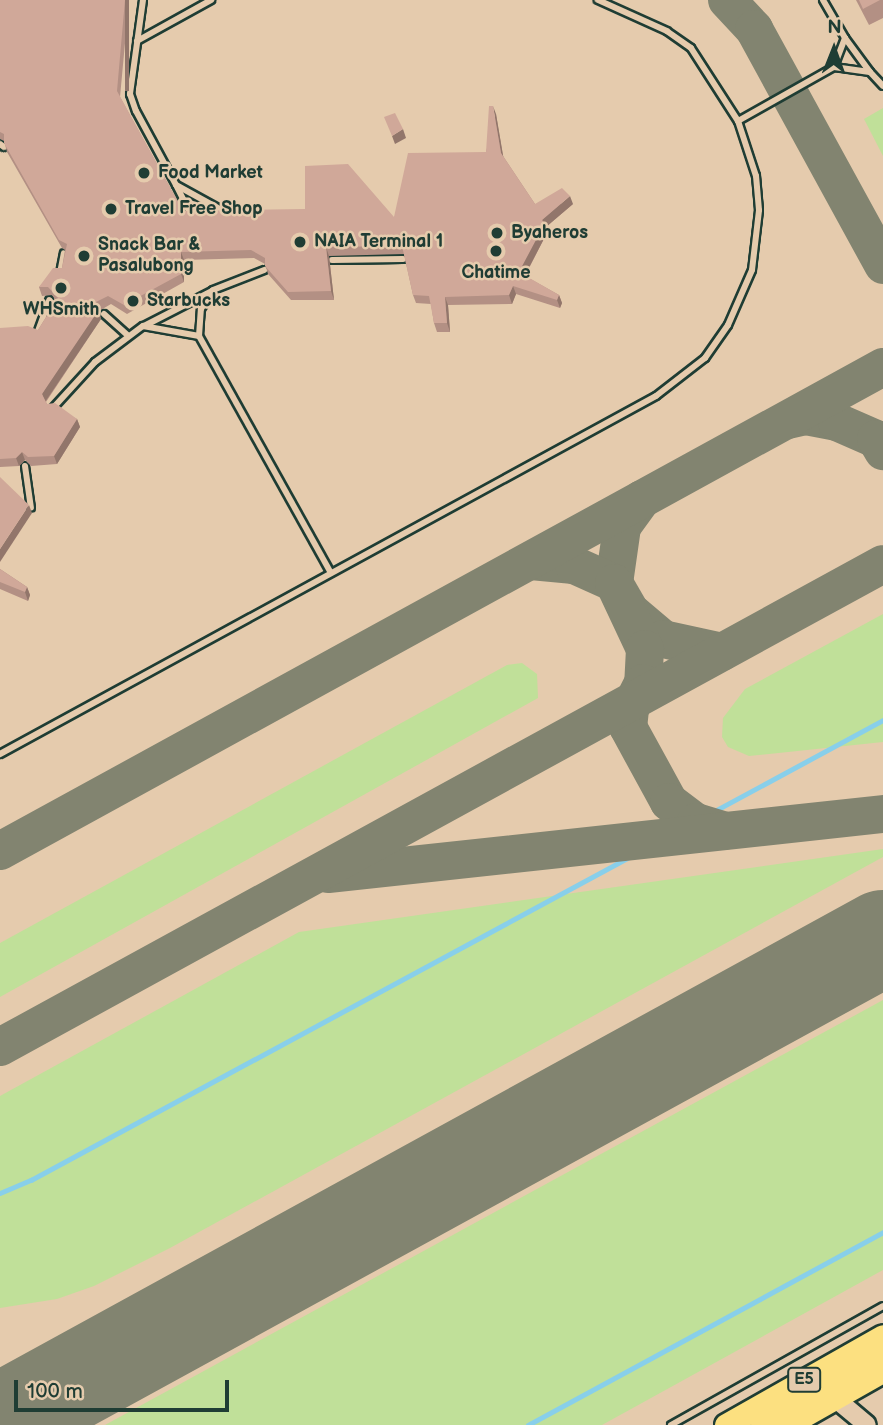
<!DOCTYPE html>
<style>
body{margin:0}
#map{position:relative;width:883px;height:1425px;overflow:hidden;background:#e5cbad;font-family:"Balsamiq Sans",sans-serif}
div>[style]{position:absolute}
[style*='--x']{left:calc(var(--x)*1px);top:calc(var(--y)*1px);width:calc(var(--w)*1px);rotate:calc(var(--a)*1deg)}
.green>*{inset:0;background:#c0e099}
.stream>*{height:4.5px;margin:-2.25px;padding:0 2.25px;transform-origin:2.25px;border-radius:2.25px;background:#88cfea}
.taxiway>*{height:38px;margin:-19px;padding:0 19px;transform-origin:19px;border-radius:19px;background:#828470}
.runway>*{height:96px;margin:-48px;padding:0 48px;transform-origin:48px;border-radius:48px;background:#828470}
.roads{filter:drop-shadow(2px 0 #1f3d34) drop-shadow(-2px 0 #1f3d34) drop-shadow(0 2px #1f3d34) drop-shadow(0 -2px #1f3d34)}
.service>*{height:6px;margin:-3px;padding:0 3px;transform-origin:3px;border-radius:3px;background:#e5cbad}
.secondary>*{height:18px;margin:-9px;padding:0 9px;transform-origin:9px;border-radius:9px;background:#e5cbad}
.primary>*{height:19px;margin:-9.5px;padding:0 9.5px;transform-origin:9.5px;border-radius:9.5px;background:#fce080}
.motorway>*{height:23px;margin:-11.5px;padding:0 11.5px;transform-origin:11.5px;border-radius:11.5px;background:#fce080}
.wall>*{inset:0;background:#b39084}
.shaded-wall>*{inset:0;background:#92766b;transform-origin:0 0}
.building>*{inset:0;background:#d0a899}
.dots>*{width:19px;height:19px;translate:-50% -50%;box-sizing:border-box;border:4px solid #e5cbad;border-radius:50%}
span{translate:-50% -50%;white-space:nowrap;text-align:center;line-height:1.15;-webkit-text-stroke:5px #e5cbad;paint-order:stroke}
.shield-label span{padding:2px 5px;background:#e5cbad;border:2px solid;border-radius:5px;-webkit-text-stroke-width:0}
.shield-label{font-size:16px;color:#1f3d34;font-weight:700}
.poi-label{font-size:18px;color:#1f3d34;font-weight:700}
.left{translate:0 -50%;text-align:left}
.north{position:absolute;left:799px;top:14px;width:70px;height:70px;-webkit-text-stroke:5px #e5cbad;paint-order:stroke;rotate:1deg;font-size:19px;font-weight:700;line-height:28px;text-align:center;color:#1f3d34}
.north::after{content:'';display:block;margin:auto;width:24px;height:32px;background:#1f3d34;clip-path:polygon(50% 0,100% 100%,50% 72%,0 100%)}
.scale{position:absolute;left:14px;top:1380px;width:215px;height:32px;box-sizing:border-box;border:4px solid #1f3d34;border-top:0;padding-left:9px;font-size:21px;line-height:24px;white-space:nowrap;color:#1f3d34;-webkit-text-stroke:5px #e5cbad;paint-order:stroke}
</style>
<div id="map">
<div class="green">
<div style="clip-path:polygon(883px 108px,883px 156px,864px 119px)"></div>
<div style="clip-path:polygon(883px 614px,883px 742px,749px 756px,728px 747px,722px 737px,723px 718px,745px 689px)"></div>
<div style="clip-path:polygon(522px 663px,537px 674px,538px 698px,0 997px,0 943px,507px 665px)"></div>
<div style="clip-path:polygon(883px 849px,883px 857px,170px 1248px,94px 1286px,57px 1299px,0 1308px,0 1096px,299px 932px)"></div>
<div style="clip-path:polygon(883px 1000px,883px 1270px,602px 1425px,105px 1425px)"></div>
</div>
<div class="stream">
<div style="--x:0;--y:1193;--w:34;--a:-23"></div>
<div style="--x:31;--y:1180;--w:968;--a:-28.36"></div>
<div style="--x:528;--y:1425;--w:404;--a:-28.5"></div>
</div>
<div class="taxiway">
<div style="--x:727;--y:0;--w:40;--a:47"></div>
<div style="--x:754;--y:29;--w:269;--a:61.3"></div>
<div style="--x:788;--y:420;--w:18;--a:-13"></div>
<div style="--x:806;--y:416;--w:32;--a:11"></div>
<div style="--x:837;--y:422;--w:43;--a:23.6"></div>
<div style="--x:876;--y:439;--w:14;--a:60"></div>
<div style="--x:642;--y:499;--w:34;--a:126"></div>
<div style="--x:622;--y:527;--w:57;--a:98.1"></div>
<div style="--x:614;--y:583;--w:32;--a:60"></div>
<div style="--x:630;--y:611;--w:43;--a:40.3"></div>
<div style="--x:663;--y:639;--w:60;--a:12.4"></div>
<div style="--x:531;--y:561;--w:43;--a:5.3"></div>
<div style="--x:574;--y:565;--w:44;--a:24.2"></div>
<div style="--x:614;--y:583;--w:73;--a:64.8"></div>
<div style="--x:645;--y:649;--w:34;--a:93"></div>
<div style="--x:643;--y:683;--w:29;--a:117"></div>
<div style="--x:630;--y:709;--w:18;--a:96"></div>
<div style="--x:628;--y:727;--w:85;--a:61.3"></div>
<div style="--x:669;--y:802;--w:34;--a:37"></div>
<div style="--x:696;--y:822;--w:30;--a:17"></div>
<div style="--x:0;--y:851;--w:1007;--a:-28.73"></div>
<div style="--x:328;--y:874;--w:558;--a:-6.17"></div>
<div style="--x:0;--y:1047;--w:1006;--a:-28.68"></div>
<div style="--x:0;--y:1417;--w:26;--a:-21"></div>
</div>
<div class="runway">
<div style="--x:0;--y:1422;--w:1007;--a:-28.73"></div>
</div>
<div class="roads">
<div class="service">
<div style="--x:143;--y:0;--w:95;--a:97.9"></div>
<div style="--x:130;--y:94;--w:18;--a:71"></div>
<div style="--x:136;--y:111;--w:84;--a:61.6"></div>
<div style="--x:176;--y:185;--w:60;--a:28.7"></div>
<div style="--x:823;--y:0;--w:44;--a:59.9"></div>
<div style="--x:845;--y:38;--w:31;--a:111"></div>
<div style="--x:845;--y:38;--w:42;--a:53.7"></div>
<div style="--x:137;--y:41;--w:85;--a:-29"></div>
<div style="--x:738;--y:121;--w:110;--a:-29.4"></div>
<div style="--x:834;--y:67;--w:36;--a:8"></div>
<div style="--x:870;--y:72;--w:19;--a:47"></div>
<div style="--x:0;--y:144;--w:5;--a:37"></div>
<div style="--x:177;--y:187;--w:31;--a:63"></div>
<div style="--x:332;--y:260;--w:71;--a:-0.8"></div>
<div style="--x:60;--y:273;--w:20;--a:-79"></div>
<div style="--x:104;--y:314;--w:31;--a:42"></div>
<div style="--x:144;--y:326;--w:76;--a:-27.2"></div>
<div style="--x:38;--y:331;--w:33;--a:-70"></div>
<div style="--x:199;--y:336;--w:27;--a:-86"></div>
<div style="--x:201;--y:309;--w:22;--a:-58"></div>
<div style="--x:213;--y:290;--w:55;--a:-21.4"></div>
<div style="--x:53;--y:408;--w:62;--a:-47.6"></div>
<div style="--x:95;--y:362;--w:60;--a:-36.9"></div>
<div style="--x:143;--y:326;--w:57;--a:10.1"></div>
<div style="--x:199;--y:336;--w:271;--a:60.9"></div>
<div style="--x:25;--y:466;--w:42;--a:81.9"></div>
<div style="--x:0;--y:754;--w:747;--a:-28.62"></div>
<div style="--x:656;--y:396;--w:62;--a:-37.8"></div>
<div style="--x:705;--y:358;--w:40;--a:-55.1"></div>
<div style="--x:728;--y:325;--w:60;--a:-66.4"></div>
<div style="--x:752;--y:270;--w:60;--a:-83.3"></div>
<div style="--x:759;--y:210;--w:34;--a:-95"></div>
<div style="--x:756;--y:176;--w:58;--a:-108.1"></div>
<div style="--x:738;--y:121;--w:87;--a:-122.8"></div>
<div style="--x:691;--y:48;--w:29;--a:-145"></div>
<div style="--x:667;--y:31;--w:76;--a:-155.8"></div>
<div style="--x:671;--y:1425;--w:243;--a:-29.3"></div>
</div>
<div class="secondary">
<div style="--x:836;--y:1399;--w:40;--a:40"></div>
</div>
<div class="primary">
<div style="--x:791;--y:1425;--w:106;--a:-29.5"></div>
</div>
<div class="motorway">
<div style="--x:726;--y:1425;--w:180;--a:-29.5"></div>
<div style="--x:762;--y:1425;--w:139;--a:-29.7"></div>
</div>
</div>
<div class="wall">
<div style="clip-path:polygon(0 0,129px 0,120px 97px,183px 211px,394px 217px,486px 152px,496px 114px,503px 156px,535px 204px,573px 204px,546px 227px,548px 231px,525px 276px,559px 295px,562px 303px,560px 308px,516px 294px,512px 304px,448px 305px,450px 332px,437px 332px,434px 323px,431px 304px,416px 303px,413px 295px,404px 254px,329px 256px,334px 300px,291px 300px,268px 274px,265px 264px,254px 258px,184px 260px,184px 282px,127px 314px,111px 304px,99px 311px,101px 319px,46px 402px,47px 404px,77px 419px,80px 427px,57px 464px,31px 466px,25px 460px,19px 466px,0 467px,0 328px,38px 330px,56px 301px,52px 295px,42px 296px,39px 287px,62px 268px,65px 250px,62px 248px,7px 152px,4px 141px,0 139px)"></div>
<div style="clip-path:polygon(856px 0,883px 0,883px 18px,869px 25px)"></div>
<div style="clip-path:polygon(0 569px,27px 587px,30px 595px,28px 601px,0 589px)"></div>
</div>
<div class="shaded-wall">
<div style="left:125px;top:0;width:4px;height:91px"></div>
<div style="clip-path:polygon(493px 106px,496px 114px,504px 161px,501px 153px)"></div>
<div style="clip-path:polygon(403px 129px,406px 138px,395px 144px,392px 136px)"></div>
<div style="clip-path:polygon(570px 196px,573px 204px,546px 227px,548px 231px,522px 281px,519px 272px,542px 220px)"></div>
<div style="clip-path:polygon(326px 247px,329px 256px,334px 300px,331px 291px)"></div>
<div style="clip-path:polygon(181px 252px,184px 260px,184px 282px,181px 274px)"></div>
<div style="clip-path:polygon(513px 286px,516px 294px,512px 304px,509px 295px)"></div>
<div style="clip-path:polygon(559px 295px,562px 303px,560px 308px,557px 300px)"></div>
<div style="clip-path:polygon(445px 297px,448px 305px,450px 332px,447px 323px)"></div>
<div style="clip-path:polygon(96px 302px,101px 319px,45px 402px,42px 394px)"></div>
<div style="clip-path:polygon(77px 419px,80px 427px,57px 464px,54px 456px)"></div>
<div style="clip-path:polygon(22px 452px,25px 460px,19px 466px,16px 458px)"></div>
<div style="clip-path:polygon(29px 505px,32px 513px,0 562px,0 549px)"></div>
<div style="clip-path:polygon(27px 587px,30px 595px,28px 601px,25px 592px)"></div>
</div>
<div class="building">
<div style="clip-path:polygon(0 0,125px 0,117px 91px,183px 211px,305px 209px,305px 166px,348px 164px,394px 217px,408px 153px,486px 152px,489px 106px,493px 106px,501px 153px,535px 204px,562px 188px,570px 196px,542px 220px,545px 223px,519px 272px,559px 295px,557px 300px,513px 286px,509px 295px,445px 297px,447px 323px,434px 323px,429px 296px,413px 295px,402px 246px,326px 247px,331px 291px,288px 292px,265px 266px,265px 258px,251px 250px,181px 252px,181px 274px,124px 305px,108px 296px,96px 302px,98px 311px,42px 394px,47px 404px,55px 403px,77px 419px,54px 456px,28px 457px,22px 452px,16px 458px,0 459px,0 328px,28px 326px,38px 330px,58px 298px,48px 287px,39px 287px,53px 268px,62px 268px,67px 244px,59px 240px,4px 143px,4px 134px,0 132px)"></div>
<div style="clip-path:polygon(859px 0,880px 0,863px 9px)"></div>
<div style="clip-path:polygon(395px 113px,403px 129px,392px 136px,384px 117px)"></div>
<div style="clip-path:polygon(0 477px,29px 505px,0 549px)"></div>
<div style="clip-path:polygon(0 569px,27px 587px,25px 592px,0 582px)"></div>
</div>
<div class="dots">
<div style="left:144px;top:173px;background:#1f3d34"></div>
<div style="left:111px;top:209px;background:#1f3d34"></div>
<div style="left:497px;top:233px;background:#1f3d34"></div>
<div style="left:300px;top:242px;background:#1f3d34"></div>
<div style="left:496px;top:251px;background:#1f3d34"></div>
<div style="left:84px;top:256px;background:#1f3d34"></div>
<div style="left:61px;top:288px;background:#1f3d34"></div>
<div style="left:133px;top:301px;background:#1f3d34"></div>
</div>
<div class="shield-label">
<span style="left:804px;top:1380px">E5</span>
</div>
<div class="poi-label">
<span class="left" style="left:158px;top:173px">Food Market</span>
<span class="left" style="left:125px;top:209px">Travel Free Shop</span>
<span class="left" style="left:511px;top:233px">Byaheros</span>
<span class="left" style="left:314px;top:242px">NAIA Terminal 1</span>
<span class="left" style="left:98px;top:256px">Snack Bar &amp;<br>Pasalubong</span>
<span style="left:496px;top:273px">Chatime</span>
<span class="left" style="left:147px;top:301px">Starbucks</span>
<span style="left:61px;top:310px">WHSmith</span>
</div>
<div class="north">N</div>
<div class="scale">100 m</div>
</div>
